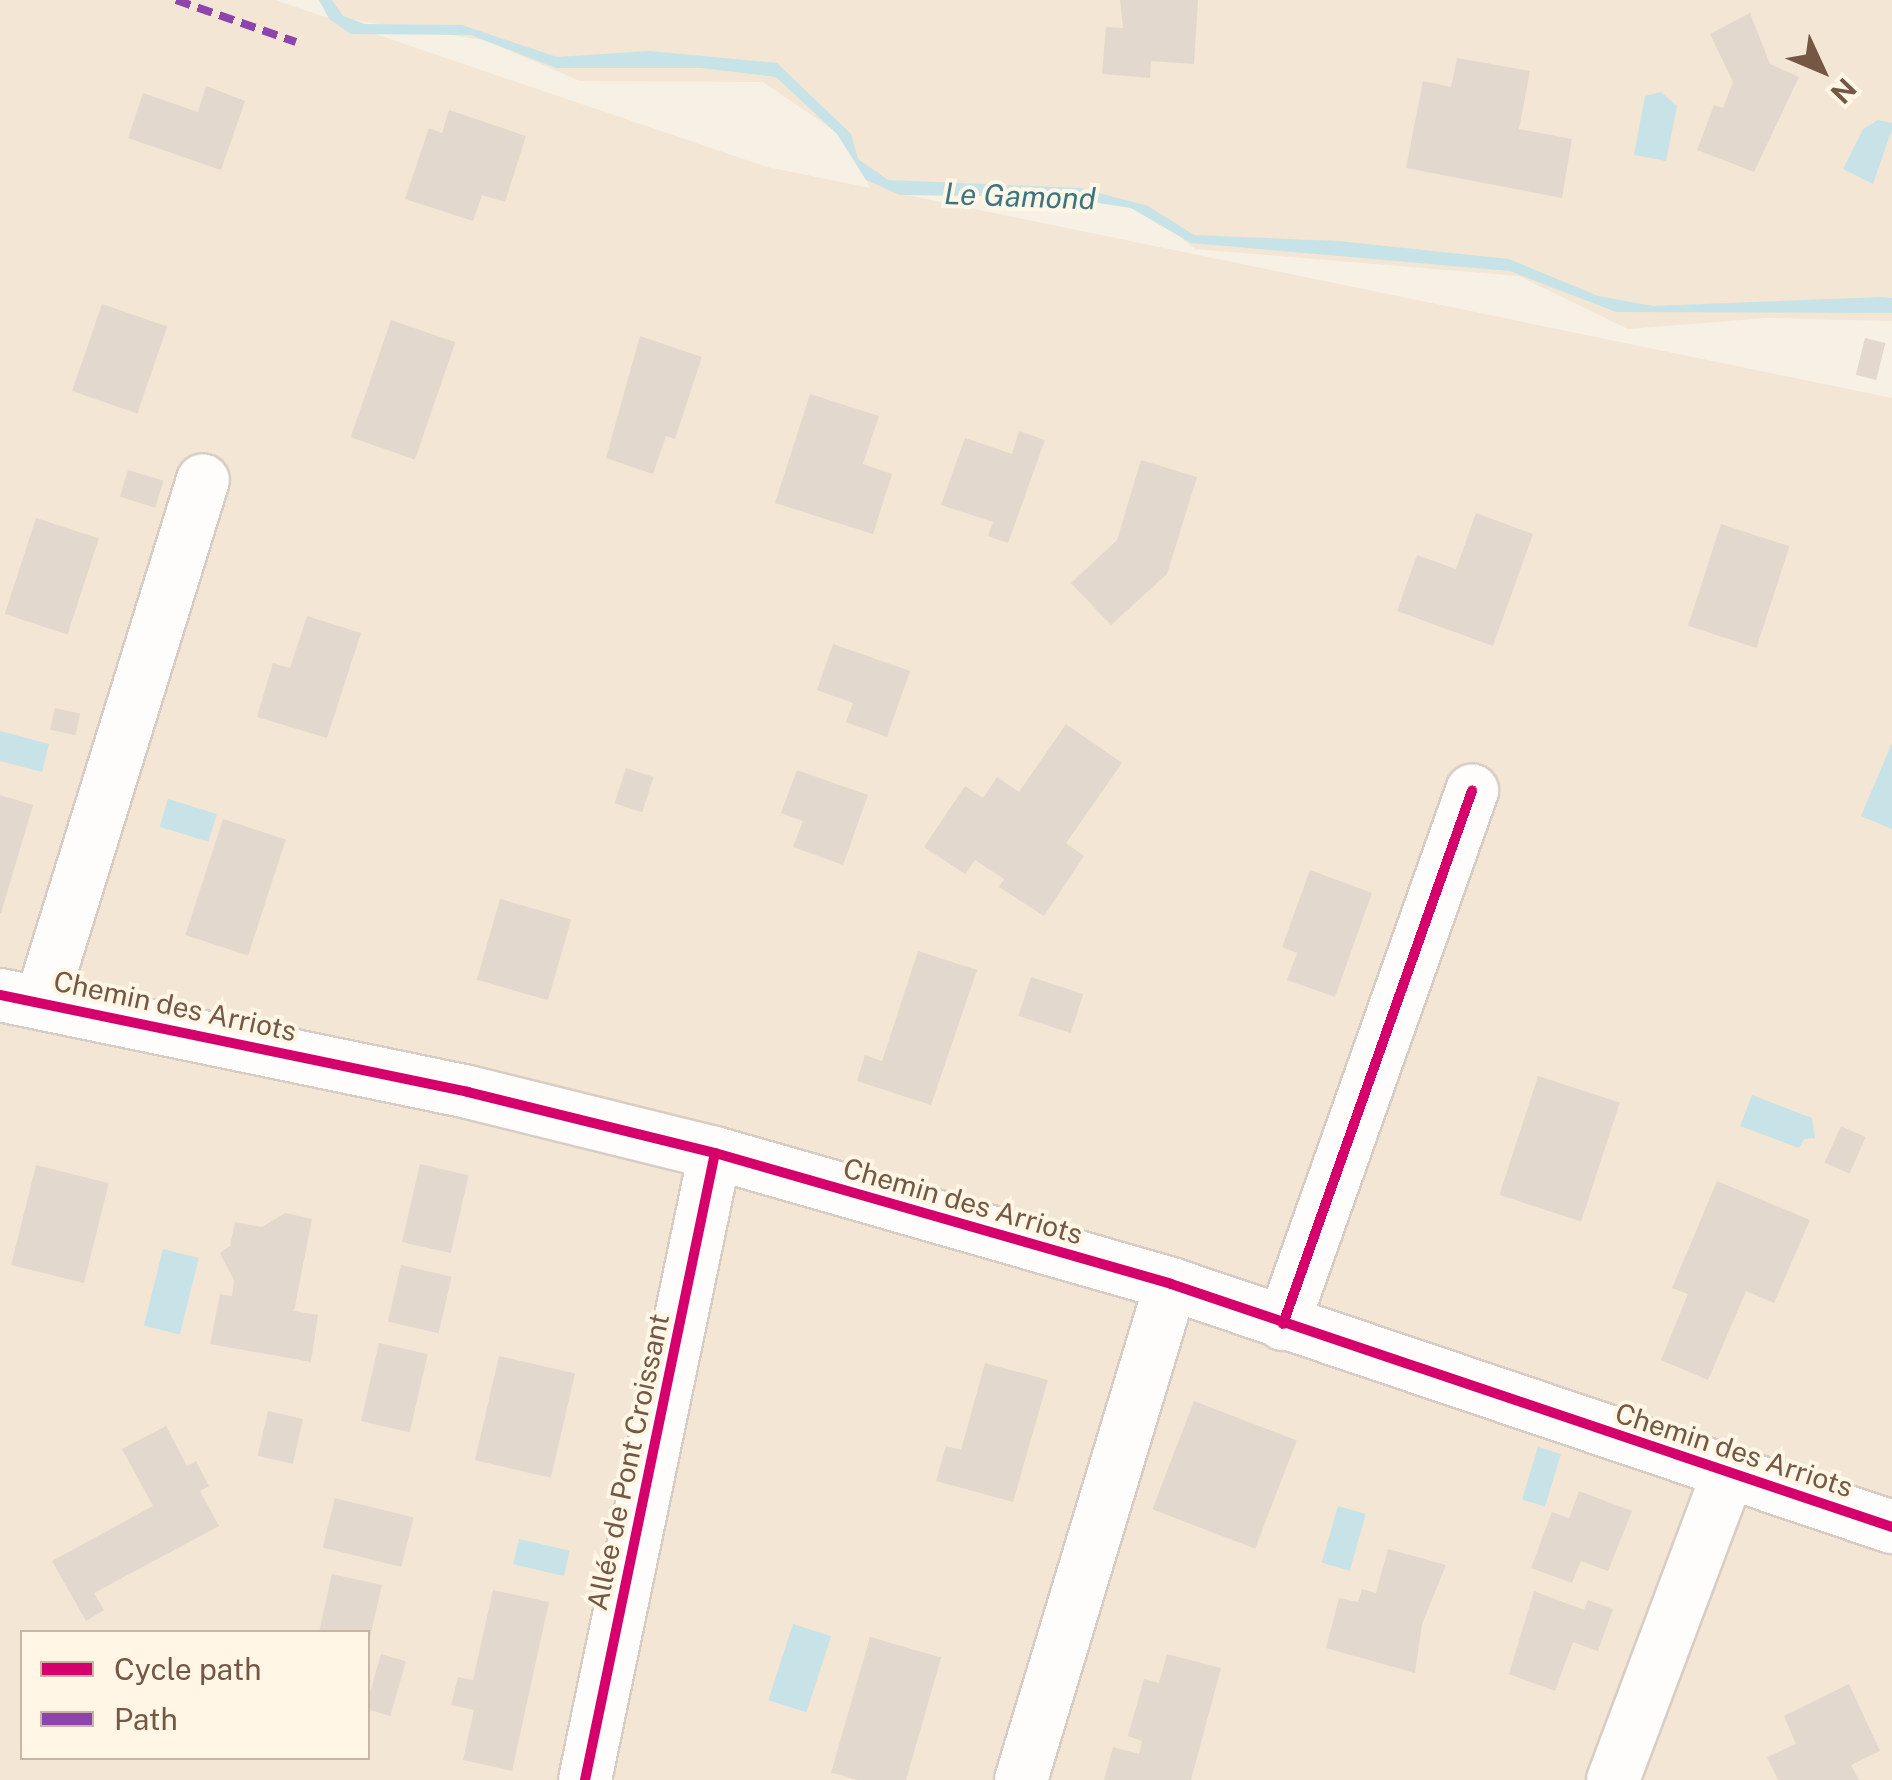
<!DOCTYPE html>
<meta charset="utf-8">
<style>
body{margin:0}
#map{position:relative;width:1892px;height:1780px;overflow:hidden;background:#f7f0e5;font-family:"Public Sans",sans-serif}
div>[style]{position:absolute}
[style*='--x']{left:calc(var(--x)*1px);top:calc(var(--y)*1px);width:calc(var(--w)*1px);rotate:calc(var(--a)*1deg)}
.residential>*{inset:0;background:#f3e6d4}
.water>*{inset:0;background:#c7e3e7;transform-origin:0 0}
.building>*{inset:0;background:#e3d8cd;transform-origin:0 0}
.roads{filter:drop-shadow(2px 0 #d8cdc4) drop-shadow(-2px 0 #d8cdc4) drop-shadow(0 2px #d8cdc4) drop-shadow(0 -2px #d8cdc4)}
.minor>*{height:52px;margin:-26px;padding:0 26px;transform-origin:26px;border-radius:26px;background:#fefdfb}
.quiet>*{height:8px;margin-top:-4px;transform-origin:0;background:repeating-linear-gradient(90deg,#8e44ad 0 15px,transparent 0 23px)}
.cycleway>*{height:10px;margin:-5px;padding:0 5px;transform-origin:5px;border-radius:5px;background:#d6006c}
span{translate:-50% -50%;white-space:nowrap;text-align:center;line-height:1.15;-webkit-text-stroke:8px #fff6e5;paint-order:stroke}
.street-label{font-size:28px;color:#745745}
.water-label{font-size:30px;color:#3b7583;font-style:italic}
.legend{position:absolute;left:20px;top:1630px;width:350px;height:130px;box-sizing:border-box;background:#fff6e5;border:2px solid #c7b6a5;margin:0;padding:12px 18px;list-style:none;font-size:30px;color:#745745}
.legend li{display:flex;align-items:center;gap:20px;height:50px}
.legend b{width:50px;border:2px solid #c7b6a5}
.north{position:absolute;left:1772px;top:20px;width:100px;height:100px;-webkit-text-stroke:8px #fff6e5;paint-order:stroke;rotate:134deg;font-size:28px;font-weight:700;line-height:40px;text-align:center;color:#745745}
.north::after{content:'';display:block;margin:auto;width:35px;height:45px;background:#745745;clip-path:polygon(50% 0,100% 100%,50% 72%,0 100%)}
</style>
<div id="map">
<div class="residential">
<div style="clip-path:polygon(evenodd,0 0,275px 0,767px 167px,870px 188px,848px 140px,763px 82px,580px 81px,484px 40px,341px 18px,329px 0,1892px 0,1892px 321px,1766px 318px,1628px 329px,1519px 276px,1195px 249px,1143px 207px,1019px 194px,907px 195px,1892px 398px,1892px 1780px,0 1780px,0 0,22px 1632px,368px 1632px,368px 1758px,22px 1758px,22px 1632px)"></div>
</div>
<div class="water">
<div style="clip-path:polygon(319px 0,332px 0,343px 16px,365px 24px,462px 25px,557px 57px,649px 51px,777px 63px,851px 134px,858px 159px,888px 180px,1080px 188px,1148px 206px,1194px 235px,1338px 241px,1509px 259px,1598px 296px,1653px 306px,1881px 297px,1892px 298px,1892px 313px,1616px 312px,1510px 271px,1191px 243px,1131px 208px,1059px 197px,900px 195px,866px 180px,837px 134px,776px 77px,701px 68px,556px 68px,471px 35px,351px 34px,329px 19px)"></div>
<div style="clip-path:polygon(1661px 92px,1677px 106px,1666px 161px,1634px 155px,1645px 96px)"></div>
<div style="clip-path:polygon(1878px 120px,1892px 123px,1892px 129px,1873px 184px,1843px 169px,1863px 129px)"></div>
<div style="clip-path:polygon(0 731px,49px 744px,42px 772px,0 761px)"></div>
<div style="clip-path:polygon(1892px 743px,1892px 829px,1861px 816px)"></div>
<div style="left:168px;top:799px;width:51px;height:29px;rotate:17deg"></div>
<div style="clip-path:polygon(1752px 1095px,1812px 1118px,1815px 1138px,1804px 1139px,1799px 1148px,1740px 1126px)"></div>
<div style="left:163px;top:1249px;width:37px;height:79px;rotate:14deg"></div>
<div style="left:1538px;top:1447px;width:24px;height:55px;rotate:17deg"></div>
<div style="left:1338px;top:1506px;width:29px;height:59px;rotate:16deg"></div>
<div style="left:519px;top:1539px;width:52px;height:26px;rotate:13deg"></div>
<div style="left:793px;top:1624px;width:40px;height:80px;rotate:18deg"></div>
</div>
<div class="building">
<div style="clip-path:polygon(1120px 0,1198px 0,1194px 64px,1151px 61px,1150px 78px,1102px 74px,1106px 27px,1123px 28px)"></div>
<div style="clip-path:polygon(1750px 13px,1770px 64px,1799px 77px,1754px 172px,1697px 150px,1714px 105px,1723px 108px,1733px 82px,1710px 34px)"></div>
<div style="clip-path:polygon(1457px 58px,1530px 71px,1519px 129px,1572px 139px,1562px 198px,1406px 168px,1423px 81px,1451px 87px)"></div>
<div style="clip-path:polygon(206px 86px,245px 101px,221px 170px,128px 138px,143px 93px,198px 112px)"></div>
<div style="clip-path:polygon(449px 110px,526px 136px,505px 202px,482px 195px,473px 221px,405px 199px,429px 128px,442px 133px)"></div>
<div style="left:102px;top:304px;width:69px;height:92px;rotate:19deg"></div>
<div style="left:391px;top:320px;width:68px;height:124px;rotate:19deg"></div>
<div style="clip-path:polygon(640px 336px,702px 357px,675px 439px,666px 436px,653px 474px,606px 458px)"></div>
<div style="left:1865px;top:338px;width:21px;height:38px;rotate:14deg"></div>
<div style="clip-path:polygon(810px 394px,879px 416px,863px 464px,892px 474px,873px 534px,775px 503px)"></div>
<div style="clip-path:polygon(1019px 431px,1045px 440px,1008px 543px,988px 536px,993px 522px,941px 505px,965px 438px,1012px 454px)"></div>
<div style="clip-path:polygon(1141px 460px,1197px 477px,1167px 574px,1111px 625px,1071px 583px,1117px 540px)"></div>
<div style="left:128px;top:470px;width:37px;height:28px;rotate:17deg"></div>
<div style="clip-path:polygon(1476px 513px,1533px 534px,1493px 646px,1397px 611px,1417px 555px,1456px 569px)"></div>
<div style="left:36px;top:518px;width:66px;height:101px;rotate:18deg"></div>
<div style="left:1721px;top:524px;width:72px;height:107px;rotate:18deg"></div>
<div style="clip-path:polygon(307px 616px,361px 633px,327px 738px,257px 717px,273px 663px,290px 668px)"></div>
<div style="clip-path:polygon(833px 644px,910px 671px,887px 737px,846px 722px,853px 703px,817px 690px)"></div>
<div style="left:55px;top:708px;width:26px;height:22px;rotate:13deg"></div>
<div style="clip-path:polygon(1066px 724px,1122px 763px,1066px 843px,1084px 856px,1044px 916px,999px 887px,1004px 879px,975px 860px,965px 874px,924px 847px,965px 786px,983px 798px,997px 777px,1019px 792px)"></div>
<div style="left:626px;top:768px;width:29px;height:37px;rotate:18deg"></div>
<div style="clip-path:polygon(797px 770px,868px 795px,843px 865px,793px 847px,803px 821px,781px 813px)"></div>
<div style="clip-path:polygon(0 795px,33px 805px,1px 913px,0 913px)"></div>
<div style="left:223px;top:819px;width:66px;height:122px;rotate:18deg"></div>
<div style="clip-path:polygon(1310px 870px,1372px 893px,1335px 997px,1287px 980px,1297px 953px,1282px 947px)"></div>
<div style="left:500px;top:899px;width:74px;height:84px;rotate:16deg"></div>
<div style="clip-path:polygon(918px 951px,977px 970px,931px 1105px,857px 1081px,865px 1055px,882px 1061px)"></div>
<div style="left:1031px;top:977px;width:55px;height:41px;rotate:18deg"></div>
<div style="left:1538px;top:1076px;width:86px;height:125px;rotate:18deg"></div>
<div style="left:1841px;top:1126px;width:27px;height:40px;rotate:24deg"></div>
<div style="left:420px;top:1164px;width:50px;height:80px;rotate:13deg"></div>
<div style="left:36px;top:1165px;width:75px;height:103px;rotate:14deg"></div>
<div style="clip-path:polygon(1717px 1181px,1810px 1220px,1774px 1303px,1746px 1291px,1708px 1380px,1661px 1360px,1688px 1294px,1672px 1288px)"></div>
<div style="clip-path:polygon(285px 1213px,312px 1219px,294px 1311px,318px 1315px,311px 1362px,210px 1344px,220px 1294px,232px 1296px,234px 1280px,220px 1253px,230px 1246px,235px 1222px,262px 1227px)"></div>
<div style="left:401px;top:1265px;width:52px;height:58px;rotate:13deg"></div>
<div style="left:379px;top:1343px;width:50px;height:80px;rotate:13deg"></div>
<div style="left:499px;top:1356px;width:78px;height:107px;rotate:13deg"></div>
<div style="clip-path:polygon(985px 1363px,1048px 1380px,1013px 1502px,936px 1481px,946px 1446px,961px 1450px)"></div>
<div style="left:1194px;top:1401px;width:110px;height:116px;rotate:21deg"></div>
<div style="left:268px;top:1411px;width:36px;height:46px;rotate:13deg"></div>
<div style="clip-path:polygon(166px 1426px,187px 1466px,196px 1461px,209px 1486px,200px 1491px,219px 1526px,94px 1593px,104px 1610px,86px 1621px,52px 1561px,153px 1506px,122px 1449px)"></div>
<div style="clip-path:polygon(1579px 1491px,1632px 1511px,1608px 1571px,1581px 1561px,1572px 1583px,1531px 1568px,1552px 1512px,1569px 1518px)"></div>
<div style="left:335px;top:1498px;width:81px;height:51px;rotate:14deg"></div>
<div style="clip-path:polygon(1388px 1549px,1446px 1565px,1422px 1624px,1415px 1673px,1326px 1648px,1339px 1598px,1358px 1602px,1362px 1589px,1376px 1593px)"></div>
<div style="clip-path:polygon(332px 1574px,382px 1585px,369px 1641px,368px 1632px,319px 1632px)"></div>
<div style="clip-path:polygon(493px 1590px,549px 1602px,512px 1771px,463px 1760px,474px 1710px,451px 1705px,458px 1677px,473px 1680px)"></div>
<div style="clip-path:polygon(1534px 1591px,1584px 1610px,1588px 1600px,1613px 1609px,1598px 1651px,1573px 1642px,1555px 1691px,1509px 1674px)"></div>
<div style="left:870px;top:1637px;width:74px;height:141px;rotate:16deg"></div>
<div style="left:381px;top:1654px;width:26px;height:57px;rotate:16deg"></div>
<div style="clip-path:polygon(1167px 1654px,1221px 1668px,1191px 1780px,1104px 1780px,1113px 1747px,1139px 1754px,1142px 1741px,1128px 1736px,1144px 1679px,1159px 1683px)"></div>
<div style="clip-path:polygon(1849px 1684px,1880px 1751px,1851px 1765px,1859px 1780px,1778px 1780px,1767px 1757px,1796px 1744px,1784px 1716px)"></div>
</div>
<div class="roads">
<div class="minor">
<div style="--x:0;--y:995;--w:478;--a:11.7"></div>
<div style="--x:468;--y:1092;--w:254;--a:13.9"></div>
<div style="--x:715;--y:1153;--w:474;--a:16"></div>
<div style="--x:1171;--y:1284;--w:761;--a:18.63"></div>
<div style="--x:42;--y:999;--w:543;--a:-72.77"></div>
<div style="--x:1283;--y:1324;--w:566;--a:-70.48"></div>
<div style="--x:585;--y:1780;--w:640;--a:-78.29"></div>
<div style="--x:1021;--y:1780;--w:518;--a:-73.17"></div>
<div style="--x:1613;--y:1780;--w:329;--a:-69.4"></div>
</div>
</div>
<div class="quiet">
<div style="--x:176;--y:0;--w:127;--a:19.3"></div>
</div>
<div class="cycleway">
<div style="--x:0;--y:995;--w:478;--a:11.7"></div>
<div style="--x:468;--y:1092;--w:254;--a:13.9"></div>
<div style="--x:715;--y:1153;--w:474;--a:16"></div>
<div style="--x:1171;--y:1284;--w:761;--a:18.63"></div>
<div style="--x:1283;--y:1324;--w:566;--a:-70.48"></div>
<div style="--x:585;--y:1780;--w:640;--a:-78.29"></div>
</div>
<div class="street-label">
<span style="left:175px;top:1006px;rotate:12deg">Chemin des Arriots</span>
<span style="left:963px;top:1201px;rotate:16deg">Chemin des Arriots</span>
<span style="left:1734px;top:1450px;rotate:18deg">Chemin des Arriots</span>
<span style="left:628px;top:1462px;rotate:-78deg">Allée de Pont Croissant</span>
</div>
<div class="water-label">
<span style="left:1020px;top:196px;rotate:2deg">Le Gamond</span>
</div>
<ul class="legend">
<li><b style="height:12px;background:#d6006c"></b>Cycle path</li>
<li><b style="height:12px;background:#8e44ad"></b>Path</li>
</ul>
<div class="north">N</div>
</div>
